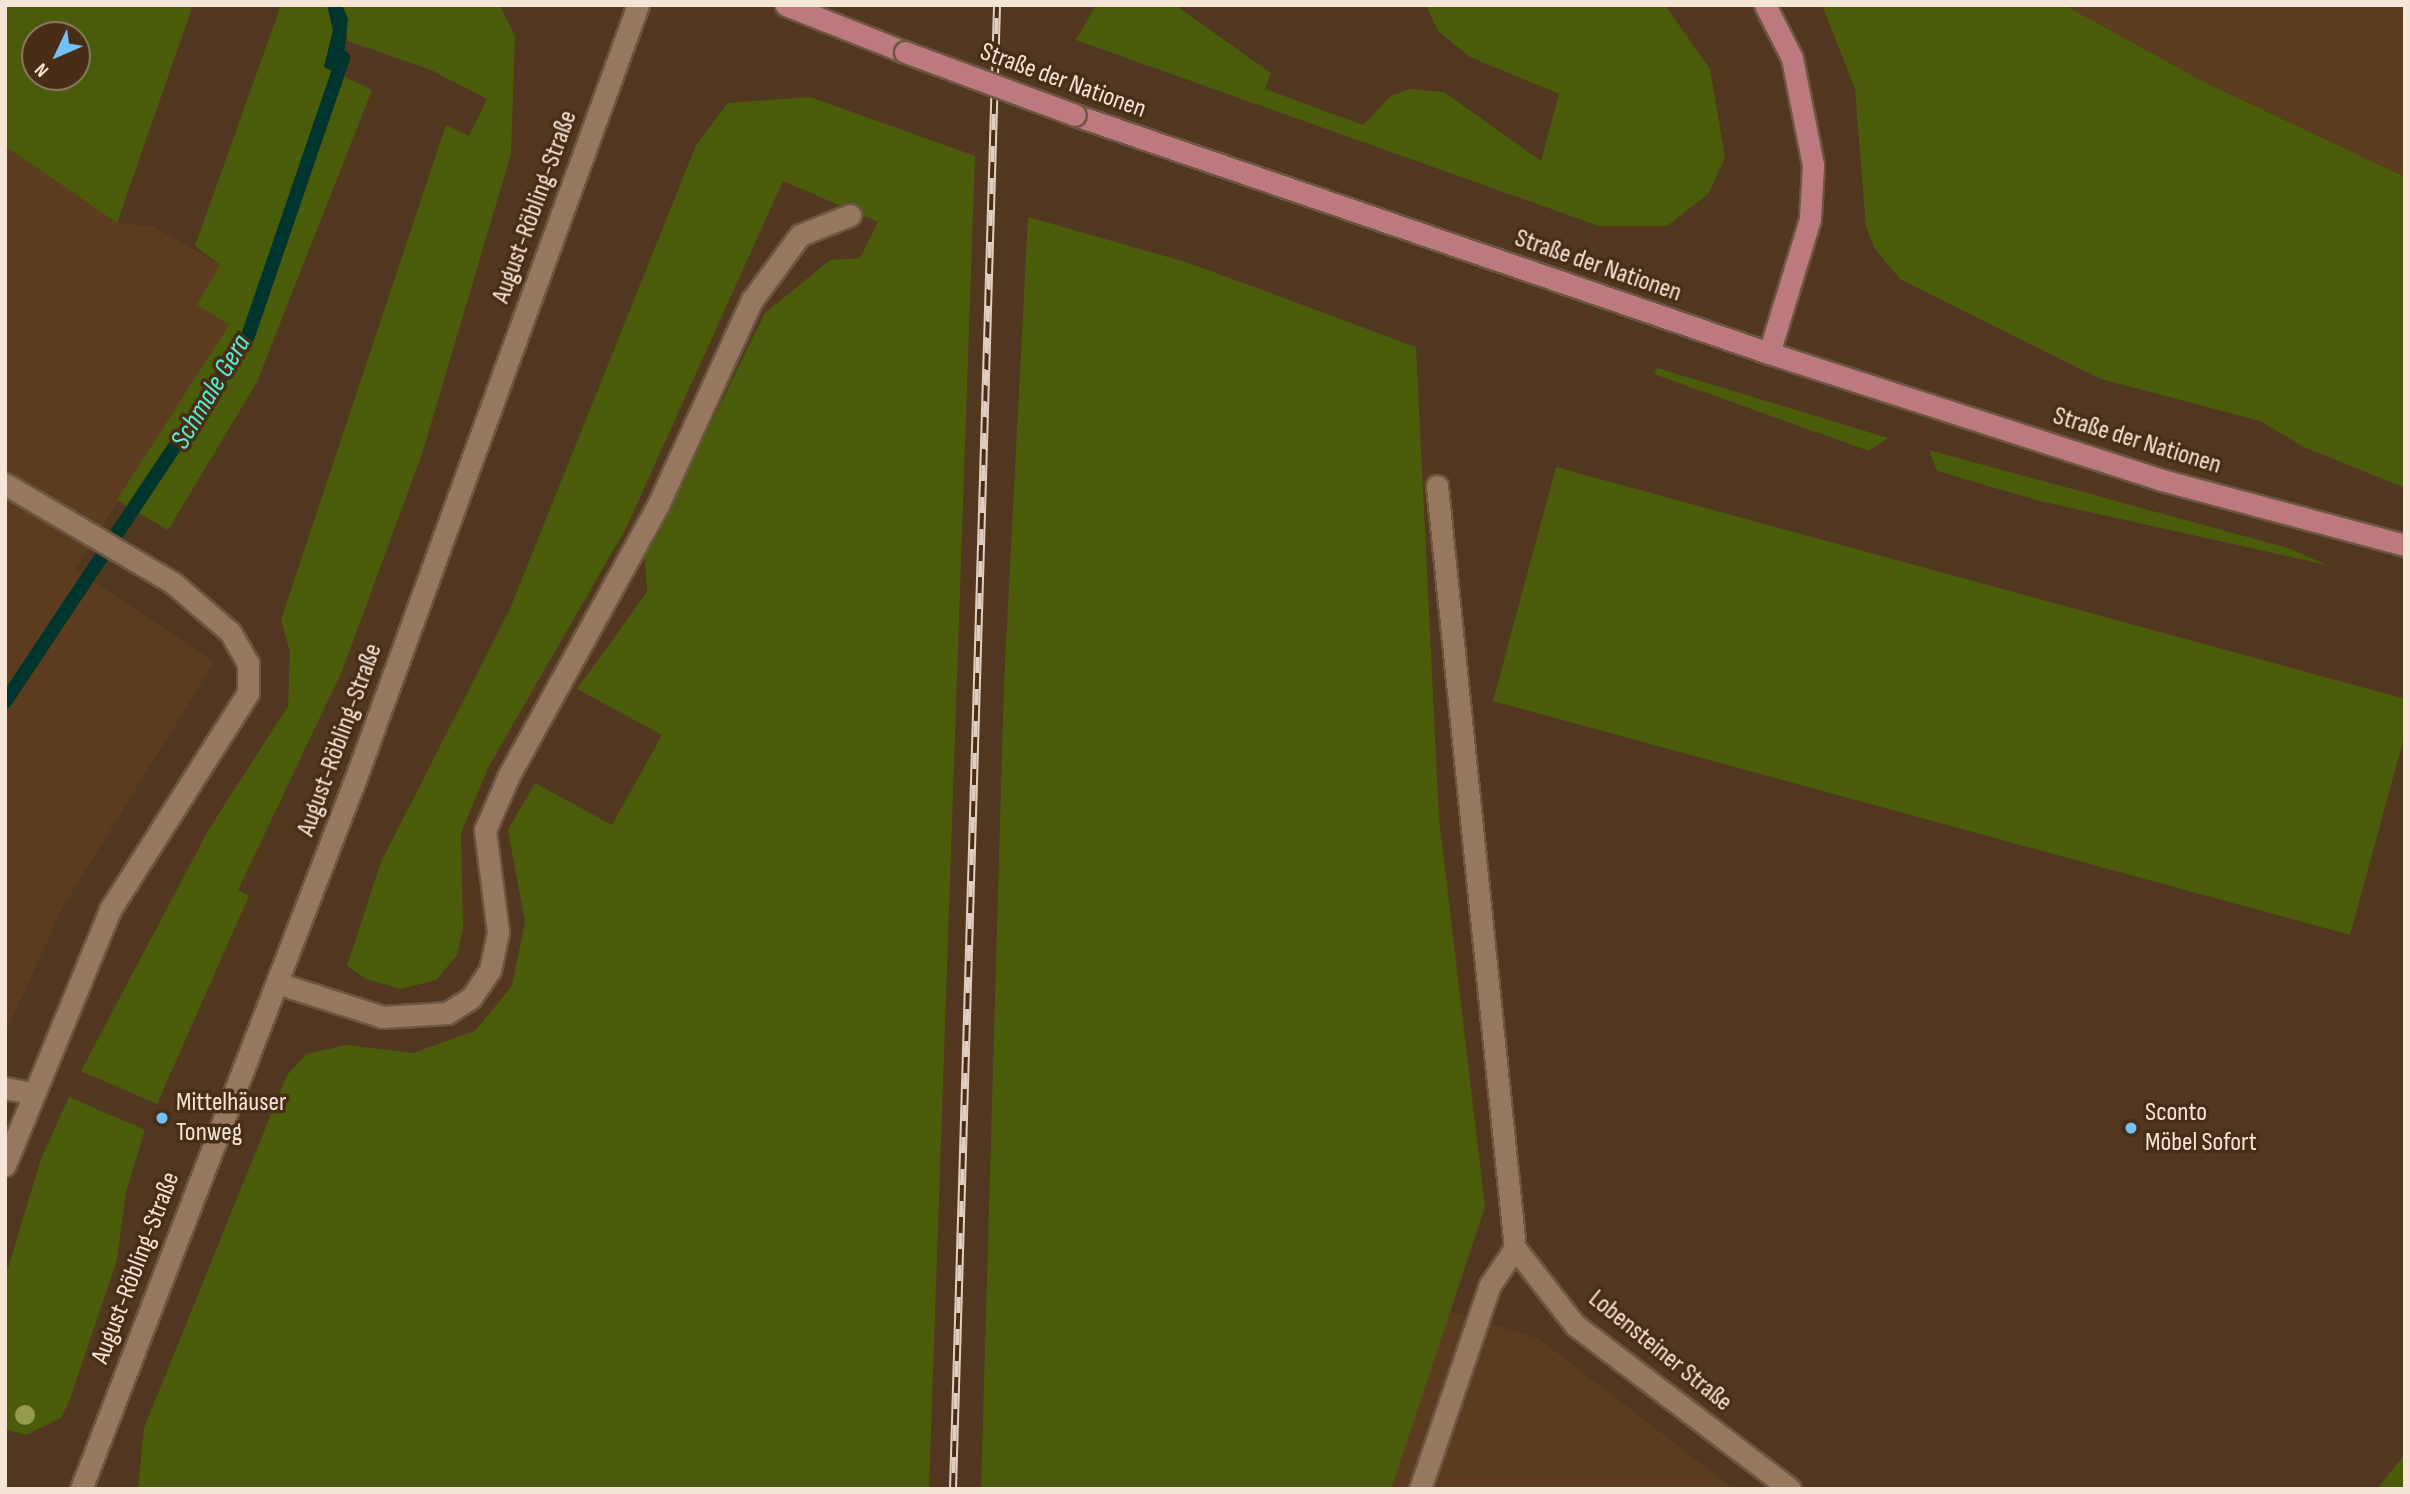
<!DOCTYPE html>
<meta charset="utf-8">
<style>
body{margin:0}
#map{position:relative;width:2410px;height:1494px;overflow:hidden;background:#523720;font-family:"Sofia Sans Condensed",sans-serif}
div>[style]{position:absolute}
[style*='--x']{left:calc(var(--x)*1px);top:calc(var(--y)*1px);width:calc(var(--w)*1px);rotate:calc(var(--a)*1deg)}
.built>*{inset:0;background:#5c3c1f}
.green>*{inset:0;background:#4a5b0a}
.water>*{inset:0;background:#00352e}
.stream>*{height:14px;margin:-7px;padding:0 7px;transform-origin:7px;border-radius:7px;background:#00352e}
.roads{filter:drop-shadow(2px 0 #6c5641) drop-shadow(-2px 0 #6c5641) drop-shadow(0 2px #6c5641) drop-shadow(0 -2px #6c5641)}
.minor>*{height:21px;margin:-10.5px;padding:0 10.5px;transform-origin:10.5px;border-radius:10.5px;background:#96785f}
.major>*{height:21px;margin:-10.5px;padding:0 10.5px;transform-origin:10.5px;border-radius:10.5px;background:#bc7a80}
.rail>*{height:8px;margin-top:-4px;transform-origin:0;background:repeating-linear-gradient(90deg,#472d16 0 16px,#e1d0c1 0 32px);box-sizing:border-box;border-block:2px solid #e1d0c1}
.bridges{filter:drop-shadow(2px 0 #6c5641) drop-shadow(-2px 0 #6c5641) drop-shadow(0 2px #6c5641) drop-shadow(0 -2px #6c5641)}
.major-bridge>*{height:21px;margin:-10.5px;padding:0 10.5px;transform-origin:10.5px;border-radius:10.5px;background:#bc7a80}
.trees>*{width:20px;height:20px;margin:-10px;border-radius:50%;background:#959b48}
.dots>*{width:19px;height:19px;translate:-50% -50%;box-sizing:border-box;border:4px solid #472d16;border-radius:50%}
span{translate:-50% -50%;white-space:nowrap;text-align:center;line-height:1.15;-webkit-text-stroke:7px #472d16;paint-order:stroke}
.street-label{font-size:26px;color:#f6e6d8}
.poi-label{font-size:26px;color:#f6e6d8}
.left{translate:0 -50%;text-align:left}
.water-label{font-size:28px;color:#57eed8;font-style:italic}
.frame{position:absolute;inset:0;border:7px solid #f6e6d8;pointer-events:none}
.north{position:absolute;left:21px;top:21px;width:70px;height:70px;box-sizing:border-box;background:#472d16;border:2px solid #8d7764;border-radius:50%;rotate:226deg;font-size:19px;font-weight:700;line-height:28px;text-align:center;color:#f6e6d8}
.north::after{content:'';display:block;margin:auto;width:24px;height:32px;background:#75c0f6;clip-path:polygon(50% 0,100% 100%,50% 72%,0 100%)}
</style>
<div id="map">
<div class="built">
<div style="clip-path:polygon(2064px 5px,2405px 5px,2405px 177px,2206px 83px)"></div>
<div style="clip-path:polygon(5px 146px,117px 223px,154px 227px,220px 265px,198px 305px,229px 325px,75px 569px,214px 662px,63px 907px,5px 1034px)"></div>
<div style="clip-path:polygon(1448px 1310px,1539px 1339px,1734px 1489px,1391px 1489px)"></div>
</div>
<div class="green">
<div style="clip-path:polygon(evenodd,5px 5px,193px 5px,117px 223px,5px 146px,5px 5px,35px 35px,77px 35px,77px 77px,35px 77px,35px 35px)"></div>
<div style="clip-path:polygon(281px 5px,327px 5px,333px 30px,324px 67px,372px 90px,257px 382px,168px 530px,117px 500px,229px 325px,197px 305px,220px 265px,195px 246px)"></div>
<div style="clip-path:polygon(342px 5px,499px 5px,515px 36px,511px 154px,422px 454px,342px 671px,238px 890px,249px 896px,157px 1104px,81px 1071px,209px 829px,288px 706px,290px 652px,281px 620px,446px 125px,469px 136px,487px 99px,431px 70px,348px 41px)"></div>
<div style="clip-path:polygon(1096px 5px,1175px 5px,1271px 73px,1265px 89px,1363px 125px,1391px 96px,1410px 89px,1444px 92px,1541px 161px,1559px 94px,1470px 57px,1438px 31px,1426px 5px,1665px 5px,1710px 69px,1725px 158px,1708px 194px,1667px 226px,1599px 226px,1076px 40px)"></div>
<div style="clip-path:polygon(1822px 5px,2064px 5px,2206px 83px,2405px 177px,2405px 488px,2304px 447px,2260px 421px,2101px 379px,1900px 279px,1875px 249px,1866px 227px,1855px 89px)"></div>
<div style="clip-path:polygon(810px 97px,975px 156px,929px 1489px,138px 1489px,144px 1428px,287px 1075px,307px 1054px,346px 1045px,413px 1053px,475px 1031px,512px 986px,525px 922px,508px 830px,535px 783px,612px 825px,662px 735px,577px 689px,647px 592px,645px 557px,765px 313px,830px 260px,860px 258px,878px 222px,783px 181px,626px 528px,489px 766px,461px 833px,463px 928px,457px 955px,436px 980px,401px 989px,366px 979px,347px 966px,381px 862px,510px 609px,696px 145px,728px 103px)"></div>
<div style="clip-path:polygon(1028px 217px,1189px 263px,1416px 347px,1439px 818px,1485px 1207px,1391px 1489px,981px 1489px,1004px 683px)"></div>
<div style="clip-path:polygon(1657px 368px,1783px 406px,1888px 438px,1869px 451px,1654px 374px)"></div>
<div style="clip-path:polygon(1929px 450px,2288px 548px,2327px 565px,2040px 501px,1937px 471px)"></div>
<div style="clip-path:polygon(1556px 467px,2405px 699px,2405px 734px,2350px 935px,1493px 701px)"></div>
<div style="clip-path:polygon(69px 1097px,145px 1130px,126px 1192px,117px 1260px,70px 1399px,61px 1418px,26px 1435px,5px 1429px,5px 1278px,41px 1159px)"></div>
<div style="clip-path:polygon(2405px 1454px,2405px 1489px,2377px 1489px)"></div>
</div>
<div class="water">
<div style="clip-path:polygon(327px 5px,342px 5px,348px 19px,342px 76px,324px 67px,333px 30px)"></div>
</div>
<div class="stream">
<div style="--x:5;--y:702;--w:439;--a:-56.4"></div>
<div style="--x:248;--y:336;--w:294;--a:-71.1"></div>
</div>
<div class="roads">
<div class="minor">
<div style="--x:5;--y:484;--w:195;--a:30.5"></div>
<div style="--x:173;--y:583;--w:75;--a:40.7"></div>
<div style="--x:230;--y:632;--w:36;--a:60"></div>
<div style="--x:248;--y:663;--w:30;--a:90"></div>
<div style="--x:248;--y:693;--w:257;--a:122.5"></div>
<div style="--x:110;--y:910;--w:276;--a:112.4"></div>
<div style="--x:1437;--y:486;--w:766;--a:84.16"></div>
<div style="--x:277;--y:983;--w:111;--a:17.8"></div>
<div style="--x:383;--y:1017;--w:64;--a:-3.6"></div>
<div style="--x:447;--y:1013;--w:28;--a:-32"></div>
<div style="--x:471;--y:998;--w:34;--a:-56"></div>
<div style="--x:490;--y:970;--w:39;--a:-78"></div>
<div style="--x:498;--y:932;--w:103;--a:-97.3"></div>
<div style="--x:485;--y:830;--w:60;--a:-66.4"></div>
<div style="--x:509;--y:775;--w:308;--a:-61.1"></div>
<div style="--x:658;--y:505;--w:226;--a:-65.4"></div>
<div style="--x:752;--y:300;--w:81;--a:-53.6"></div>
<div style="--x:800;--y:235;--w:54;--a:-21.8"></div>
<div style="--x:5;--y:1088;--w:26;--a:11"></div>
<div style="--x:1515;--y:1248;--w:98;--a:52.1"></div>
<div style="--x:1575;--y:1325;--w:270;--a:37.3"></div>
<div style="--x:81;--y:1489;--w:760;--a:-68.87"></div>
<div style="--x:355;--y:780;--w:825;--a:-69.94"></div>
<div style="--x:1420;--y:1489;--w:216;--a:-71.1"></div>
<div style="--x:1490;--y:1285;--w:45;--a:-56"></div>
</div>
<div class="major">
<div style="--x:786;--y:5;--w:128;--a:21.6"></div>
<div style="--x:1765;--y:5;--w:59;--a:63"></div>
<div style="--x:1792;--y:58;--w:109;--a:78.9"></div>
<div style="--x:1813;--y:165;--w:54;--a:93.2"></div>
<div style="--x:1810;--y:219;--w:140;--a:107"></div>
<div style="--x:1075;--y:115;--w:734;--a:18.93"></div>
<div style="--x:1769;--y:353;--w:413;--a:17.9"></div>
<div style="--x:2162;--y:480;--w:252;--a:15"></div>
</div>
</div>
<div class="rail">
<div style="--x:953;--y:1489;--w:1485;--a:-88.3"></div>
</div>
<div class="bridges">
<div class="major-bridge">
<div style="--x:905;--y:52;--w:181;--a:20.3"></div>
</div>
</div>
<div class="trees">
<div style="left:25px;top:1415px"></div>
</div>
<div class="dots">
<div style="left:162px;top:1118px;background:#75c0f6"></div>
<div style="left:2131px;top:1128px;background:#75c0f6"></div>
</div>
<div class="street-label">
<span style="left:1063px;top:81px;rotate:20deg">Straße der Nationen</span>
<span style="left:535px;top:207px;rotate:-70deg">August-Röbling-Straße</span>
<span style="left:1598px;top:266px;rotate:19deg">Straße der Nationen</span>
<span style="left:2137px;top:441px;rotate:17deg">Straße der Nationen</span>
<span style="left:340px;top:740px;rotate:-70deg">August-Röbling-Straße</span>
<span style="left:136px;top:1268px;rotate:-69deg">August-Röbling-Straße</span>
<span style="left:1660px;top:1351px;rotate:39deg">Lobensteiner Straße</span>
</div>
<div class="poi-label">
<span class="left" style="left:176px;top:1118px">Mittelhäuser<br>Tonweg</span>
<span class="left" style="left:2145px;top:1128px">Sconto<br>Möbel Sofort</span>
</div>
<div class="water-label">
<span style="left:211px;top:392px;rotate:-59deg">Schmale Gera</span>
</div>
<div class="frame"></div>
<div class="north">N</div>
</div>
